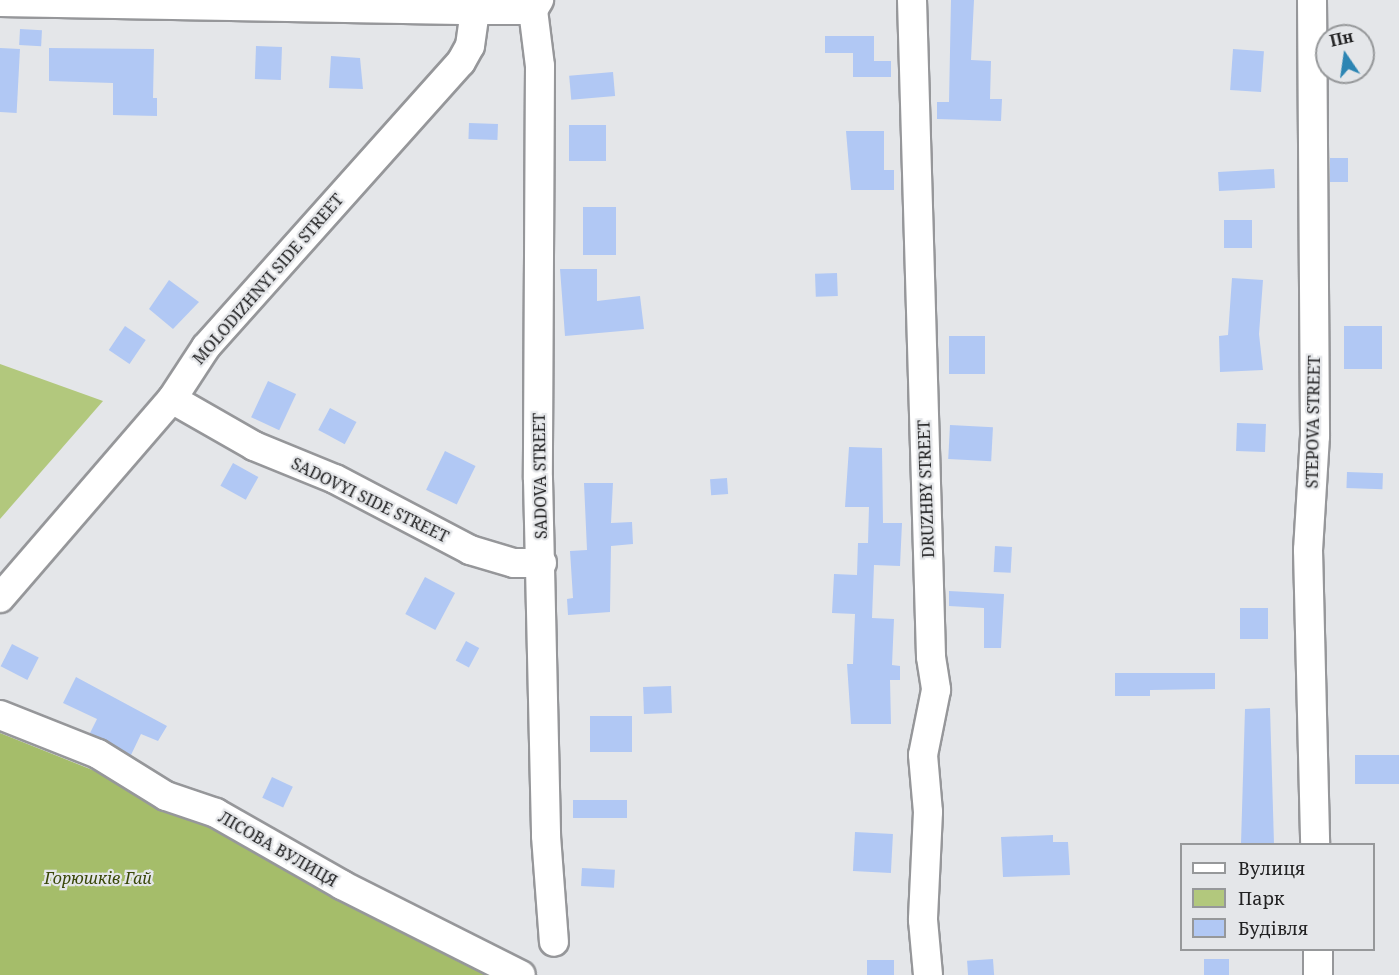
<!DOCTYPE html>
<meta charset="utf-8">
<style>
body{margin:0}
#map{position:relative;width:1399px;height:975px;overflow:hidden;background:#e4e6e9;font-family:"Noto Serif",serif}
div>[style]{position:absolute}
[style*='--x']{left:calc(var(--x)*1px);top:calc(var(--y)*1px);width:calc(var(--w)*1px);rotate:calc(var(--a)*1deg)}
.green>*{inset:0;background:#b2c87d}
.forest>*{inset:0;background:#a5bd6a}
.building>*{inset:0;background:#b1c8f4;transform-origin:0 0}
.roads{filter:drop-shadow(2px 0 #96979a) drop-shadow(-2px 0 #96979a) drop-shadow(0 2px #96979a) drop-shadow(0 -2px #96979a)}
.minor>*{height:28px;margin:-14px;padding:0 14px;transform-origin:14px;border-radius:14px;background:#fff}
span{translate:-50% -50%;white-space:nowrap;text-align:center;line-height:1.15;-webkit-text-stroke:4.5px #e4e6e9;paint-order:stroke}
.street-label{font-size:16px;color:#222223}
.park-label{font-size:16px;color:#394708;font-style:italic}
.legend{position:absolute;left:1180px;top:843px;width:195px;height:108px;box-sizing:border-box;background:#e4e6e9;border:2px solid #96989a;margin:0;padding:8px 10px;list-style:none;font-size:18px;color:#222223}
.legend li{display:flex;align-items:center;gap:12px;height:30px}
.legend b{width:30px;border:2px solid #96989a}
.north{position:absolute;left:1315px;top:24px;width:60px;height:60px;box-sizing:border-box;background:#e4e6e9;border:2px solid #96989a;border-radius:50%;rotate:347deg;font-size:16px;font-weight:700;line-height:24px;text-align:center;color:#222223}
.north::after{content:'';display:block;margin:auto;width:21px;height:27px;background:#2c85b3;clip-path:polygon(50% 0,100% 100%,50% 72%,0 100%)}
</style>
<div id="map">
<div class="green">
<div style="clip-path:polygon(0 364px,103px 401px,0 519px)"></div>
</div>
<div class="forest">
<div style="clip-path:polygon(0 733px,145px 791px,527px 975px,0 975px)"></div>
</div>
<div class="building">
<div style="clip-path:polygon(951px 0,974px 0,971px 60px,991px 61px,990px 99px,1002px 99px,1001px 121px,937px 119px,937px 102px,949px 102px)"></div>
<div style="left:20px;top:29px;width:22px;height:16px;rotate:3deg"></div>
<div style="clip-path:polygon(825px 36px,874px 36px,874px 61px,891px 61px,891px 77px,853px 77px,853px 53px,825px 53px)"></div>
<div style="left:256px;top:46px;width:26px;height:33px;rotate:2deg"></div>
<div style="left:0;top:48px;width:20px;height:64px;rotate:3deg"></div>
<div style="clip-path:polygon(49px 48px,154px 49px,153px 98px,157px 98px,157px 116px,113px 115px,113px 83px,49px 81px)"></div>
<div style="left:1233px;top:49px;width:31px;height:41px;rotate:4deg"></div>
<div style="clip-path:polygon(331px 56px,360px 58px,363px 89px,329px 88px)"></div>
<div style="left:613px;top:72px;width:24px;height:44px;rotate:85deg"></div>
<div style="left:469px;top:123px;width:29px;height:16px;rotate:2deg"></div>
<div style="left:569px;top:125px;width:37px;height:36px"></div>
<div style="clip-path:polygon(846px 131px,884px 131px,884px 170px,894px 170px,894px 190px,851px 190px)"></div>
<div style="left:1330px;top:158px;width:18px;height:24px"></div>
<div style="left:1274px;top:169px;width:19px;height:56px;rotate:87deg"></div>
<div style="left:583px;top:207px;width:33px;height:48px"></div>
<div style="left:1224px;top:220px;width:28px;height:28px"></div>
<div style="clip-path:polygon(560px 269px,597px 269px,597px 301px,640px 296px,644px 329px,565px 336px)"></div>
<div style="left:837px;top:273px;width:23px;height:22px;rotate:88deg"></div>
<div style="clip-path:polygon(1232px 278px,1263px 280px,1259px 334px,1263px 370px,1220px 372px,1219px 336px,1228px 335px)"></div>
<div style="clip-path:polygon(169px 280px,199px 302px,173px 329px,149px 309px)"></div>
<div style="left:125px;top:326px;width:25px;height:29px;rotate:34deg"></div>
<div style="left:1344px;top:326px;width:38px;height:43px"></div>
<div style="left:949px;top:336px;width:36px;height:38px"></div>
<div style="left:268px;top:381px;width:31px;height:40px;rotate:25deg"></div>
<div style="left:330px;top:408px;width:30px;height:25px;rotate:28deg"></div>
<div style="left:1237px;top:423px;width:29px;height:28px;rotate:2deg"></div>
<div style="left:950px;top:425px;width:43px;height:34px;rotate:3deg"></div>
<div style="clip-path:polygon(849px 447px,882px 448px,883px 523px,902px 523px,900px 566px,874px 565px,872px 618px,894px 619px,892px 665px,900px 666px,900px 680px,890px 680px,891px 724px,851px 724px,847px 664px,853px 664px,855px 614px,832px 613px,834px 574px,857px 575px,858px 543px,868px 543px,869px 507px,845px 507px)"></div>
<div style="left:445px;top:451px;width:34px;height:43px;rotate:26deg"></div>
<div style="left:233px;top:463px;width:29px;height:26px;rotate:29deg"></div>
<div style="left:1347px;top:472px;width:36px;height:16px;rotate:2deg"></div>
<div style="left:727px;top:478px;width:16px;height:17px;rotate:86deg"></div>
<div style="clip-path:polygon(584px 483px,613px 483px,611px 523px,632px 522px,633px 544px,611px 546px,610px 612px,568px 615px,567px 599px,573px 598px,570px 551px,587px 550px)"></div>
<div style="left:995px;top:546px;width:17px;height:26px;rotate:3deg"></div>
<div style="left:425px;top:577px;width:34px;height:42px;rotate:28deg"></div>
<div style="clip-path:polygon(949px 591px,1004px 594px,1001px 648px,984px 648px,984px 608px,949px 606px)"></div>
<div style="left:1240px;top:608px;width:28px;height:31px"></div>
<div style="left:466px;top:641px;width:15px;height:22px;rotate:28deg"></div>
<div style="left:12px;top:644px;width:30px;height:25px;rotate:27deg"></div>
<div style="clip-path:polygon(1115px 673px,1215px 673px,1215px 689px,1150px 690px,1150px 696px,1115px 696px)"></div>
<div style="clip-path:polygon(76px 677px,167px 726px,158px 741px,141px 734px,131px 755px,90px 733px,97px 719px,63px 703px)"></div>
<div style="left:671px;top:686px;width:27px;height:28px;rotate:88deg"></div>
<div style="clip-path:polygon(1270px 708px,1274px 844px,1241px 844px,1245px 709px)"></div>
<div style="left:632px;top:716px;width:36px;height:42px;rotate:90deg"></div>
<div style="left:1355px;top:755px;width:44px;height:29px"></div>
<div style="left:272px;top:777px;width:23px;height:23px;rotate:25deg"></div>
<div style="left:627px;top:800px;width:18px;height:54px;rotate:90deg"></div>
<div style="left:855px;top:832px;width:38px;height:39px;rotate:3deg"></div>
<div style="clip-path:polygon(1053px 835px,1053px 842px,1068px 842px,1070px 875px,1003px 877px,1001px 837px)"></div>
<div style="left:582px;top:868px;width:33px;height:18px;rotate:3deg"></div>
<div style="left:993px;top:959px;width:16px;height:26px;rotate:86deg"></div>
<div style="left:1229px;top:959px;width:16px;height:25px;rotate:90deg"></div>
<div style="left:894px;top:960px;width:15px;height:27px;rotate:90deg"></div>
</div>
<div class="roads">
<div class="minor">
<div style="--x:912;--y:0;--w:657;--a:88.34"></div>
<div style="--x:931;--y:657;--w:33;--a:81"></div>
<div style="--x:936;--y:690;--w:66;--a:101.3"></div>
<div style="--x:923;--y:755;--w:57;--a:85"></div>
<div style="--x:928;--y:812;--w:108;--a:92.7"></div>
<div style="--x:923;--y:920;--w:55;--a:84.8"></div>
<div style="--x:1312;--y:0;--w:436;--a:89.6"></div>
<div style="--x:1315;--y:436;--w:114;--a:93.5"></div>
<div style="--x:1308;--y:550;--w:294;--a:88.6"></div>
<div style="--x:0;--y:2;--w:475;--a:1"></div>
<div style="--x:475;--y:10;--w:58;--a:0"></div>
<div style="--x:533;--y:10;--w:12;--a:-59"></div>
<div style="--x:533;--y:10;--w:56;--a:82.9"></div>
<div style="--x:540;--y:66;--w:413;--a:90.3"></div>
<div style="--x:538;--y:479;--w:357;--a:88.7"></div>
<div style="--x:546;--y:836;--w:106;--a:85.7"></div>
<div style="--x:172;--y:399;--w:95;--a:29.8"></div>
<div style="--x:254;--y:446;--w:87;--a:22.2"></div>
<div style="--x:335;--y:479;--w:153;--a:27.7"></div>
<div style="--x:470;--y:550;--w:46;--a:16.5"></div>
<div style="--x:514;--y:563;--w:28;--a:0"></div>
<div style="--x:0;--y:598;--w:263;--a:-49.2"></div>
<div style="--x:172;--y:399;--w:62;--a:-56.8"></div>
<div style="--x:206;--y:347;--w:382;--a:-48.2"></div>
<div style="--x:461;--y:62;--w:18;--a:-61"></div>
<div style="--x:470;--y:46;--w:36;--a:-82"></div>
<div style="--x:0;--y:715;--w:105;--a:21.7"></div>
<div style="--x:98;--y:754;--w:80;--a:31.7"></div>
<div style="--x:166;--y:796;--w:53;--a:18.8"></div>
<div style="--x:216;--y:813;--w:145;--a:29.7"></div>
<div style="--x:342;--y:885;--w:200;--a:26.7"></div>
<div style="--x:1318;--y:950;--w:25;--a:90"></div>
</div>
</div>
<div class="street-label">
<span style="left:268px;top:279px;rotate:-49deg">MOLODIZHNYI SIDE STREET</span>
<span style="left:1313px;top:422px;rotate:-89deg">STEPOVA STREET</span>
<span style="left:540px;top:476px;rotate:-91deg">SADOVA STREET</span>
<span style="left:926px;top:489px;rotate:-92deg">DRUZHBY STREET</span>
<span style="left:370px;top:500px;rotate:26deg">SADOVYI SIDE STREET</span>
<span style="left:278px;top:849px;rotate:30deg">ЛІСОВА ВУЛИЦЯ</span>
</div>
<div class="park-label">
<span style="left:98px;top:878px">Горюшків Гай</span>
</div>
<ul class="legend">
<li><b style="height:8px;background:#fff"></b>Вулиця</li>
<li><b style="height:16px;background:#b2c87d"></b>Парк</li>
<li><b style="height:16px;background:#b1c8f4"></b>Будівля</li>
</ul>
<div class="north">Пн</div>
</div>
